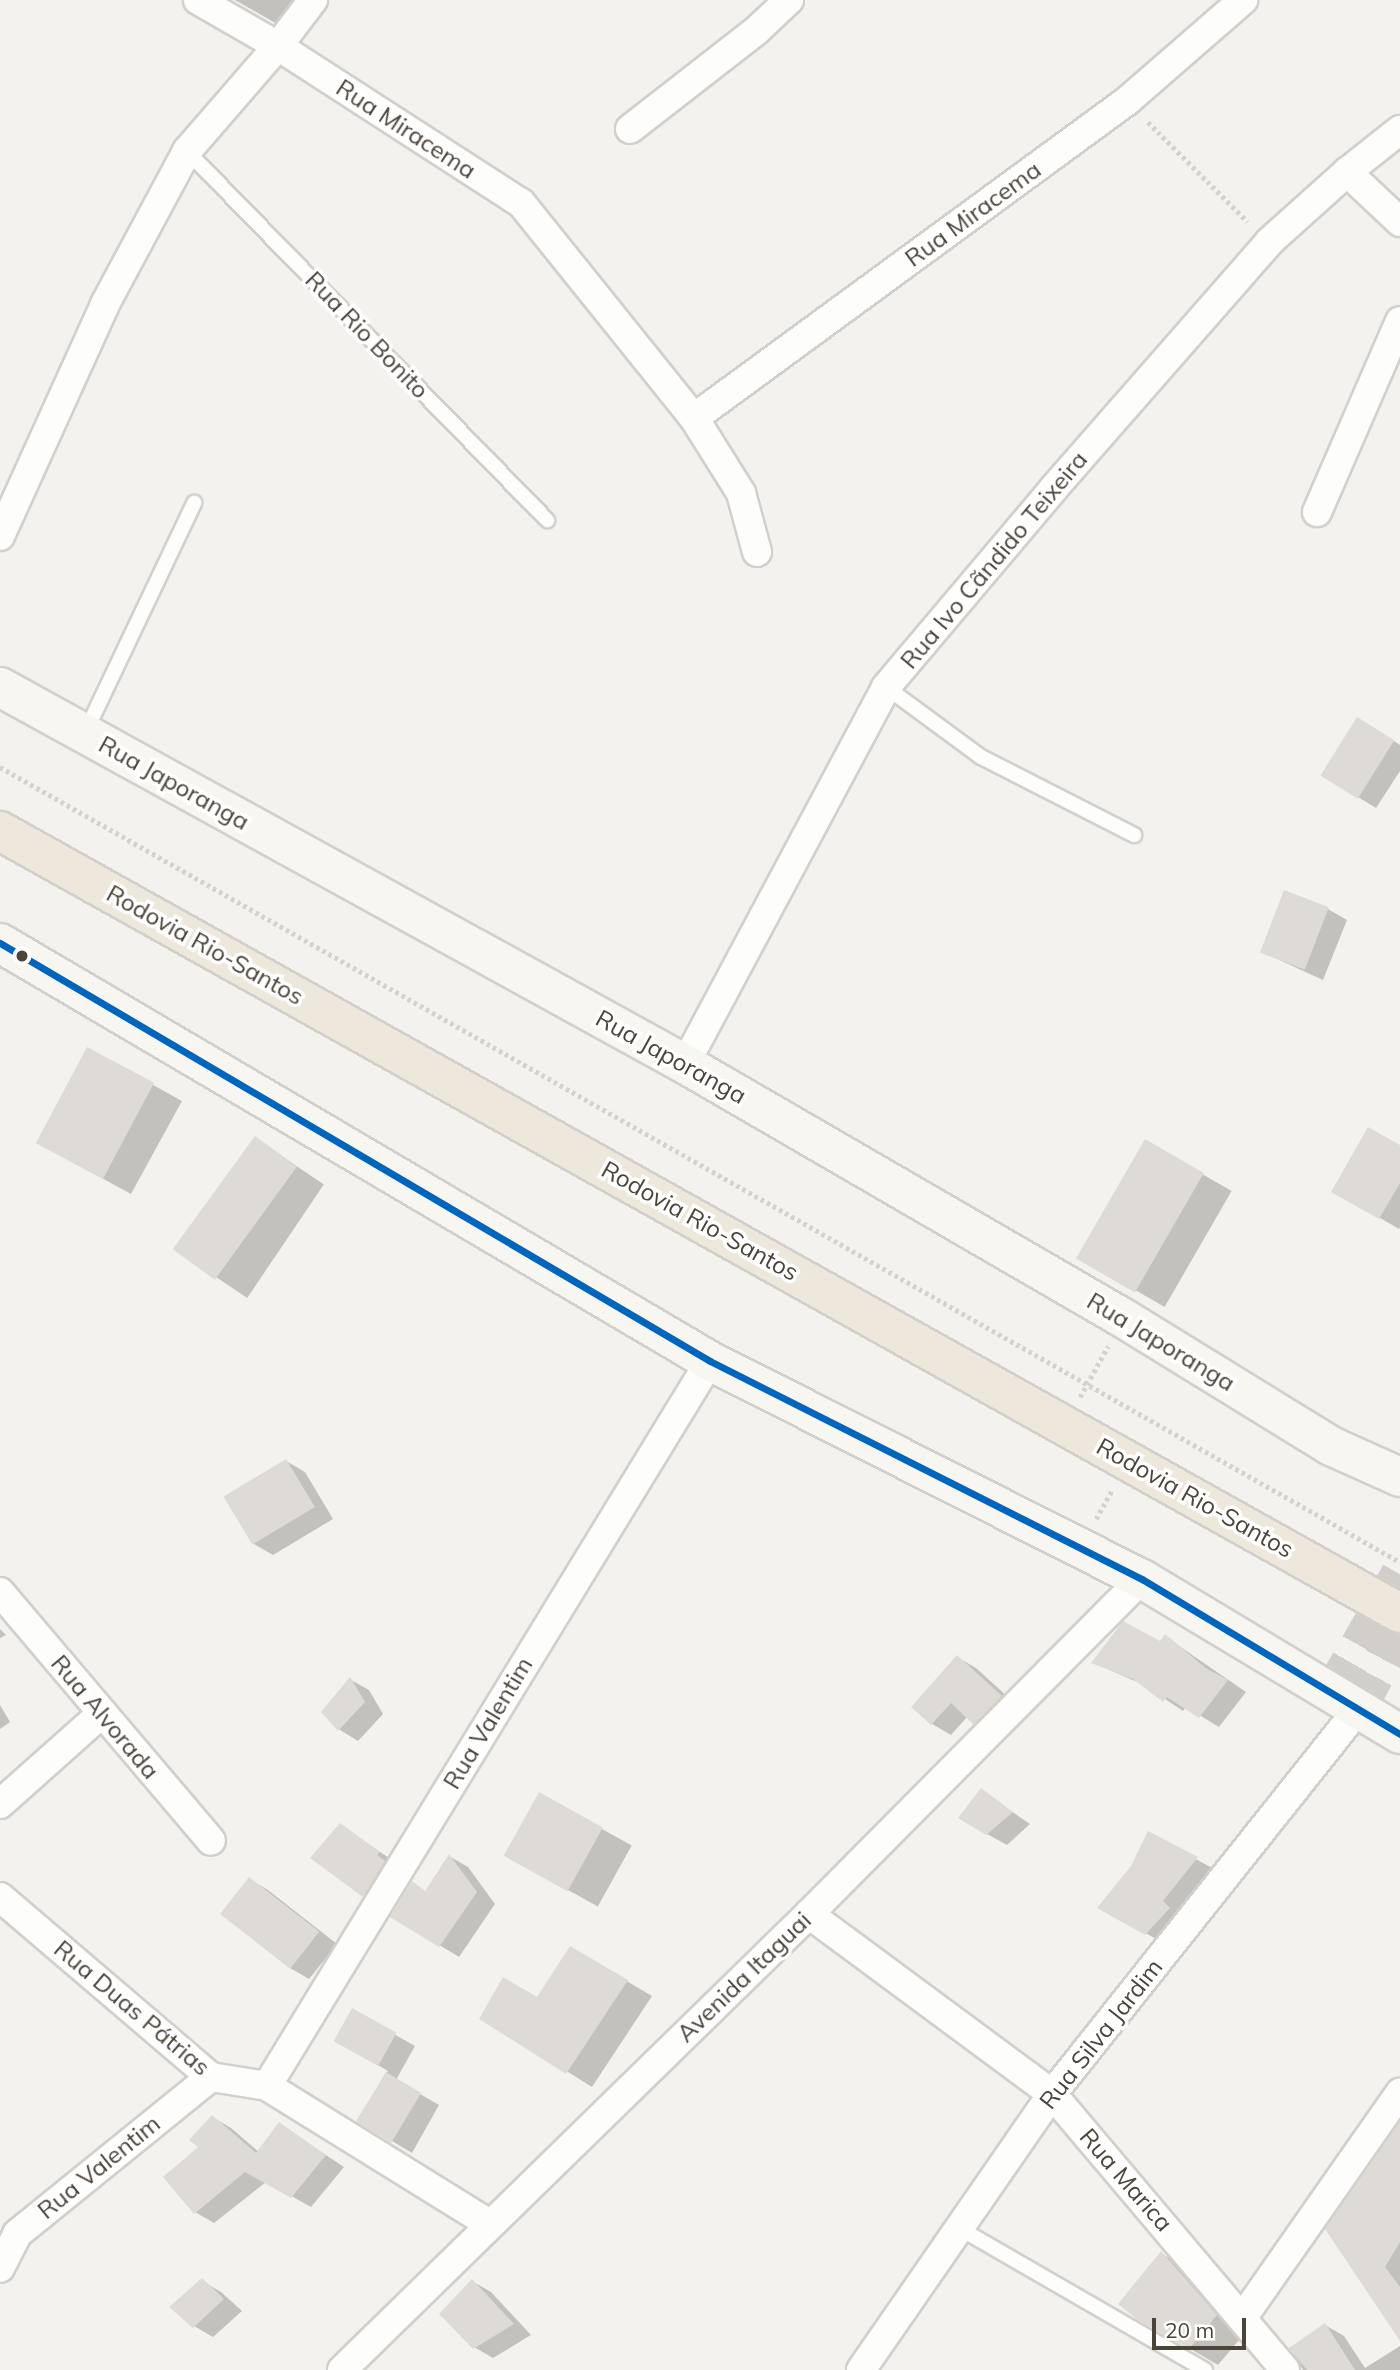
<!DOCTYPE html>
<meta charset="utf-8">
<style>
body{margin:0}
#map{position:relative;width:1400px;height:2370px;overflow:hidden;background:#f4f2ee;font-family:Mulish,sans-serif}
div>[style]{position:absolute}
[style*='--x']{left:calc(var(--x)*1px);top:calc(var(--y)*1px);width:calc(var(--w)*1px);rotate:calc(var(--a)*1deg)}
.shadow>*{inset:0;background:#0003;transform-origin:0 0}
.building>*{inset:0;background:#dedbd6;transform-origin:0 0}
.secondary-tunnel>*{height:38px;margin-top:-19px;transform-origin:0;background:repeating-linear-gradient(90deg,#d2cfca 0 38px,transparent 0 57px)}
.path>*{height:4.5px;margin-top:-2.25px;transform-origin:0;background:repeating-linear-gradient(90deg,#d3d2cc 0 3.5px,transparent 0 7px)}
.roads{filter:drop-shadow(2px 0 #d2d0cb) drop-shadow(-2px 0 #d2d0cb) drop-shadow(0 2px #d2d0cb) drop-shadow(0 -2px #d2d0cb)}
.lane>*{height:14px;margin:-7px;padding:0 7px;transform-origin:7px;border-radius:7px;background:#fdfdfc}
.street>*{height:28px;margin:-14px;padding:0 14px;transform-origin:14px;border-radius:14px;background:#fdfdfc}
.secondary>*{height:38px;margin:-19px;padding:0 19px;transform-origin:19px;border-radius:19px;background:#f7f6f1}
.highway>*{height:38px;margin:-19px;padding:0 19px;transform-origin:19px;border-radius:19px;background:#ede8db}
.bus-1>*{height:7px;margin:-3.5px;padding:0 3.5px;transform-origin:3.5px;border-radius:3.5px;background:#0065bd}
.dots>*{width:19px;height:19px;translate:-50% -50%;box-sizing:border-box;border:4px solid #fff;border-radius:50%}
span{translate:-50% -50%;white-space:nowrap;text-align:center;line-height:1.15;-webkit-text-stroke:7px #fff;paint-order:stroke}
.street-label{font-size:24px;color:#4b4439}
.scale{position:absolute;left:1152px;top:2318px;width:94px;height:32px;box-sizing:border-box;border:4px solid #4b4439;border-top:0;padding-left:9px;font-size:21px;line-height:24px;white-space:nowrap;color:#4b4439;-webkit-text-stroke:5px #fff;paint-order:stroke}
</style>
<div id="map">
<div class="shadow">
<div style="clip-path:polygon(235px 0,295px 0,277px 24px)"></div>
<div style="clip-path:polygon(1377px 730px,1400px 745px,1400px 771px,1376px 808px,1358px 797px)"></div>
<div style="clip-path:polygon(1328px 909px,1347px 920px,1323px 980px,1262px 952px)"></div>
<div style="clip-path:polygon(88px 1049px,182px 1101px,131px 1194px,65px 1158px)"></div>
<div style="left:255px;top:1138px;width:83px;height:137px;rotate:34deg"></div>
<div style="left:1145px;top:1141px;width:100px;height:134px;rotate:30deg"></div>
<div style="clip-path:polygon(1400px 1147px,1400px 1227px,1399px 1229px,1334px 1191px)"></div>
<div style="clip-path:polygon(286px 1461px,305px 1472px,333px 1519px,273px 1555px,254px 1544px)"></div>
<div style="clip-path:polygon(0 1629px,6px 1635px,0 1638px)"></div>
<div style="clip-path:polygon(1166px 1637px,1246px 1692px,1219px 1727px,1186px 1707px,1183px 1711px,1144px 1685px,1094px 1663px,1161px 1644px)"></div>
<div style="clip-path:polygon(957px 1657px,976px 1668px,1020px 1708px,994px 1734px,968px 1716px,951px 1735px,932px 1724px)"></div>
<div style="clip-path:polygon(351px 1680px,369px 1690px,383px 1714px,358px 1741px,340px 1730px,323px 1712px)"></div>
<div style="clip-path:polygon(0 1705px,10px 1722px,0 1729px)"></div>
<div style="clip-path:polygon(982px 1791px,1030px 1824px,1007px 1845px,987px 1834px)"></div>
<div style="left:539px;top:1794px;width:106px;height:70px;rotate:29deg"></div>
<div style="clip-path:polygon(340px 1825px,398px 1864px,383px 1906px,313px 1858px)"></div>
<div style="clip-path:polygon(1149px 1834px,1216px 1870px,1165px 1944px,1100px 1907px,1133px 1867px)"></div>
<div style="clip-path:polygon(449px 1856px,468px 1867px,495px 1904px,459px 1957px,392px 1916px,412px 1884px,426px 1892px)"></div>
<div style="clip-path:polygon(249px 1879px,268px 1890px,337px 1944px,309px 1979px,290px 1968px,222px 1914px)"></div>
<div style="clip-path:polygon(571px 1948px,652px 1996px,592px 2087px,482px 2018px,543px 2003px)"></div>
<div style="clip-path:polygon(353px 2011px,415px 2046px,396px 2080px,439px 2105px,412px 2153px,357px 2120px,388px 2071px,335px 2040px)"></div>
<div style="clip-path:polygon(212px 2117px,231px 2128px,259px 2152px,279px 2124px,344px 2167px,311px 2207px,266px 2182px,214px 2223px,195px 2212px)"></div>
<div style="clip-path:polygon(1400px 2135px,1400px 2337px,1327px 2229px)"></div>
<div style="clip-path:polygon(1162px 2254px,1190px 2270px,1245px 2333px,1218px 2365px,1139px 2319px)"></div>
<div style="clip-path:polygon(202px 2281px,221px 2292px,242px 2311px,213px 2337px,194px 2326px)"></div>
<div style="clip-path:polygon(472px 2281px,491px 2292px,531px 2335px,493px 2358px,474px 2347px)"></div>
<div style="clip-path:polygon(1325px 2325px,1344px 2336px,1365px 2368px,1400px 2346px,1400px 2370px,1303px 2370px,1291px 2349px)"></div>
</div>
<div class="building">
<div style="left:1357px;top:717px;width:44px;height:69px;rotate:32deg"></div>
<div style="left:1284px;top:890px;width:48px;height:67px;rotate:21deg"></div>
<div style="left:87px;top:1047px;width:76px;height:109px;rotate:28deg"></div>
<div style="clip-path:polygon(1368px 1127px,1400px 1145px,1400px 1183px,1379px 1219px,1331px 1192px)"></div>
<div style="left:255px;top:1136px;width:52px;height:140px;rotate:36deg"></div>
<div style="left:1145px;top:1139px;width:68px;height:138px;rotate:30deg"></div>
<div style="left:286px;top:1459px;width:56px;height:73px;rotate:59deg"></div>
<div style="clip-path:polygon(1123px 1621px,1160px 1641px,1165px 1634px,1207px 1669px,1228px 1680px,1199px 1718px,1167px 1697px,1163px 1702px,1133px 1679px,1091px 1663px)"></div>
<div style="clip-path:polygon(957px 1655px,1002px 1696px,974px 1725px,951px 1703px,931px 1725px,911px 1707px)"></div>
<div style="clip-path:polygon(350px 1677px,365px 1702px,338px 1731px,321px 1712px)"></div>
<div style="clip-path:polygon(981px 1788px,1013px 1812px,986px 1835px,958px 1818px)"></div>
<div style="left:539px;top:1792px;width:73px;height:73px;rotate:29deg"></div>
<div style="clip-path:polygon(340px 1823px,380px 1852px,377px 1855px,385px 1861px,363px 1897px,310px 1858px)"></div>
<div style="clip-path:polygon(1148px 1831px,1198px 1857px,1163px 1901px,1170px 1908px,1145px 1935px,1097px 1908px,1131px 1866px)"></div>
<div style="clip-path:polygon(449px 1854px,477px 1892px,439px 1947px,390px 1917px,412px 1881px,425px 1891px)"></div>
<div style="left:249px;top:1877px;width:89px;height:47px;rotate:38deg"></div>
<div style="clip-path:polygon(570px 1946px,628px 1980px,566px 2074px,479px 2019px,503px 1977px,537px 1997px)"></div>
<div style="left:352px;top:2008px;width:51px;height:38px;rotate:29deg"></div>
<div style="left:386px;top:2072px;width:41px;height:58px;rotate:31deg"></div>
<div style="clip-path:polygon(212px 2115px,256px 2153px,279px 2122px,326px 2155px,291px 2198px,245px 2172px,194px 2214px,163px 2177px,198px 2147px,189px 2140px)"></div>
<div style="clip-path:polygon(1400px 2122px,1400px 2242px,1385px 2267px,1400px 2287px,1400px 2341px,1325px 2229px)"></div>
<div style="clip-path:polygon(1161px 2251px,1217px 2315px,1189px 2349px,1138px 2320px,1118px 2304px)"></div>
<div style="clip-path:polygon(202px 2278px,224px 2299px,193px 2328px,169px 2307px)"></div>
<div style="clip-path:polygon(472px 2279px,514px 2324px,473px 2349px,439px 2314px)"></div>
<div style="clip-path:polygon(1325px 2323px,1355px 2370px,1307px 2370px,1289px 2348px)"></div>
</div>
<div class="secondary-tunnel">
<div style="--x:1331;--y:1695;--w:139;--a:-60.3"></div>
<div style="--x:1357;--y:1710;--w:93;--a:-62.3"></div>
</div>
<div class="path">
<div style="--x:1148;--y:122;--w:141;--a:45"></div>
<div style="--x:0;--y:767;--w:1610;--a:29.59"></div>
<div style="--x:1080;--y:1397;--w:58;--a:-61.2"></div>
<div style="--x:1096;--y:1519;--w:33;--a:-61"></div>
</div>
<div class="roads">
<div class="lane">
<div style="--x:187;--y:151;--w:516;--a:45.71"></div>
<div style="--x:886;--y:687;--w:118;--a:36.4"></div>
<div style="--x:981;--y:757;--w:172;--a:27"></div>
<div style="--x:85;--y:733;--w:255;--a:-64.6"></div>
<div style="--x:959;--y:2228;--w:284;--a:30"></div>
</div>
<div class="street">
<div style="--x:198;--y:0;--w:92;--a:29.9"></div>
<div style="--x:278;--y:46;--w:289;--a:32.9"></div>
<div style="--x:521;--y:203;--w:276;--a:51.2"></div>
<div style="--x:694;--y:418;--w:89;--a:57.9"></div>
<div style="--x:741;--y:493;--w:61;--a:74.8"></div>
<div style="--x:630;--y:129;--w:161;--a:-37.9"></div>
<div style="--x:757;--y:30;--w:44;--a:-43.2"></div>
<div style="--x:1347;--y:172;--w:73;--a:43.3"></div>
<div style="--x:694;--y:418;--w:537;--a:-36.21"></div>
<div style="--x:1127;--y:101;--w:154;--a:-41"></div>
<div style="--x:1317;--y:512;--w:208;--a:-66.5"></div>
<div style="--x:0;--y:536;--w:255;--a:-65.6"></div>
<div style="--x:105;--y:304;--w:174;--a:-61.8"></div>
<div style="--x:187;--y:151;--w:139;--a:-49.1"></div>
<div style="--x:278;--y:46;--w:58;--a:-52.7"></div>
<div style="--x:685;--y:1064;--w:427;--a:-61.9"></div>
<div style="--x:886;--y:687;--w:260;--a:-49.8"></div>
<div style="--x:1054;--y:488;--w:327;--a:-48.8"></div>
<div style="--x:1269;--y:242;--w:105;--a:-41.9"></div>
<div style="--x:1347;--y:172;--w:68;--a:-38.4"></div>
<div style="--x:0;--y:1592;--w:326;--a:49.7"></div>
<div style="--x:0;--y:1804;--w:137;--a:-41.7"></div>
<div style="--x:0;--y:1897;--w:277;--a:40.5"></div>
<div style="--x:211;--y:2077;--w:57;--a:9.1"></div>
<div style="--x:267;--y:2086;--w:262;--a:31.8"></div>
<div style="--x:809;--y:1914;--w:302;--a:36.5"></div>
<div style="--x:1052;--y:2094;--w:361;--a:49.8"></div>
<div style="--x:267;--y:2086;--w:850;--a:-58.57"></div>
<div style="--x:0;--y:2268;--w:38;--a:-63"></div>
<div style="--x:17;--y:2234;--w:250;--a:-39"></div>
<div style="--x:1243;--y:2317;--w:274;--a:-55"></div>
<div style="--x:342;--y:2370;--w:653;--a:-44.32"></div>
<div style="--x:809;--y:1914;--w:472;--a:-45.2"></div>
<div style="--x:861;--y:2370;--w:336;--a:-55.3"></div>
<div style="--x:1052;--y:2094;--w:490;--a:-51.5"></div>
</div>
<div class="secondary">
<div style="--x:0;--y:687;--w:782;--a:28.83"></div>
<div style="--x:685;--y:1064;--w:506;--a:30.11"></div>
<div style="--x:1123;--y:1318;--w:244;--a:31.6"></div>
<div style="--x:1331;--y:1446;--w:76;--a:24.2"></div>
<div style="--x:0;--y:943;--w:824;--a:30.49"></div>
<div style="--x:710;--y:1361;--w:484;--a:26.8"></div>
<div style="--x:1142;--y:1579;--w:301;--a:31"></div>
</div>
<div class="highway">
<div style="--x:0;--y:831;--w:1604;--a:29.19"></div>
</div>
</div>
<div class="bus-1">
<div style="--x:0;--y:943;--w:824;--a:30.49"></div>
<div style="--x:710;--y:1361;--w:484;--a:26.8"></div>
<div style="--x:1142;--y:1579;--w:301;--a:31"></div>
</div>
<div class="dots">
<div style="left:22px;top:956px;background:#4b4439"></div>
</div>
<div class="street-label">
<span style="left:406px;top:129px;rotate:33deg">Rua Miracema</span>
<span style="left:973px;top:214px;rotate:-36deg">Rua Miracema</span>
<span style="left:367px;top:335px;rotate:46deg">Rua Rio Bonito</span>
<span style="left:994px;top:560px;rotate:-50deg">Rua Ivo Cãndido Teixeira</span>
<span style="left:174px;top:783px;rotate:29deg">Rua Japoranga</span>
<span style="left:205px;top:945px;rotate:29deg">Rodovia Rio-Santos</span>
<span style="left:671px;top:1057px;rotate:29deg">Rua Japoranga</span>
<span style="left:700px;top:1221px;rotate:29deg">Rodovia Rio-Santos</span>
<span style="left:1161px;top:1342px;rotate:31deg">Rua Japoranga</span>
<span style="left:1195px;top:1498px;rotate:29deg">Rodovia Rio-Santos</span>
<span style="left:105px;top:1717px;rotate:50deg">Rua Alvorada</span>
<span style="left:488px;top:1723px;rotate:-59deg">Rua Valentim</span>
<span style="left:744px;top:1977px;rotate:-44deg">Avenida Itaguai</span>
<span style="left:132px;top:2008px;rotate:40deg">Rua Duas Pátrias</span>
<span style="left:1101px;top:2034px;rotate:-52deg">Rua Silva Jardim</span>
<span style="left:99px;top:2167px;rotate:-39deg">Rua Valentim</span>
<span style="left:1126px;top:2180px;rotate:49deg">Rua Marica</span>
</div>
<div class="scale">20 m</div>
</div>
